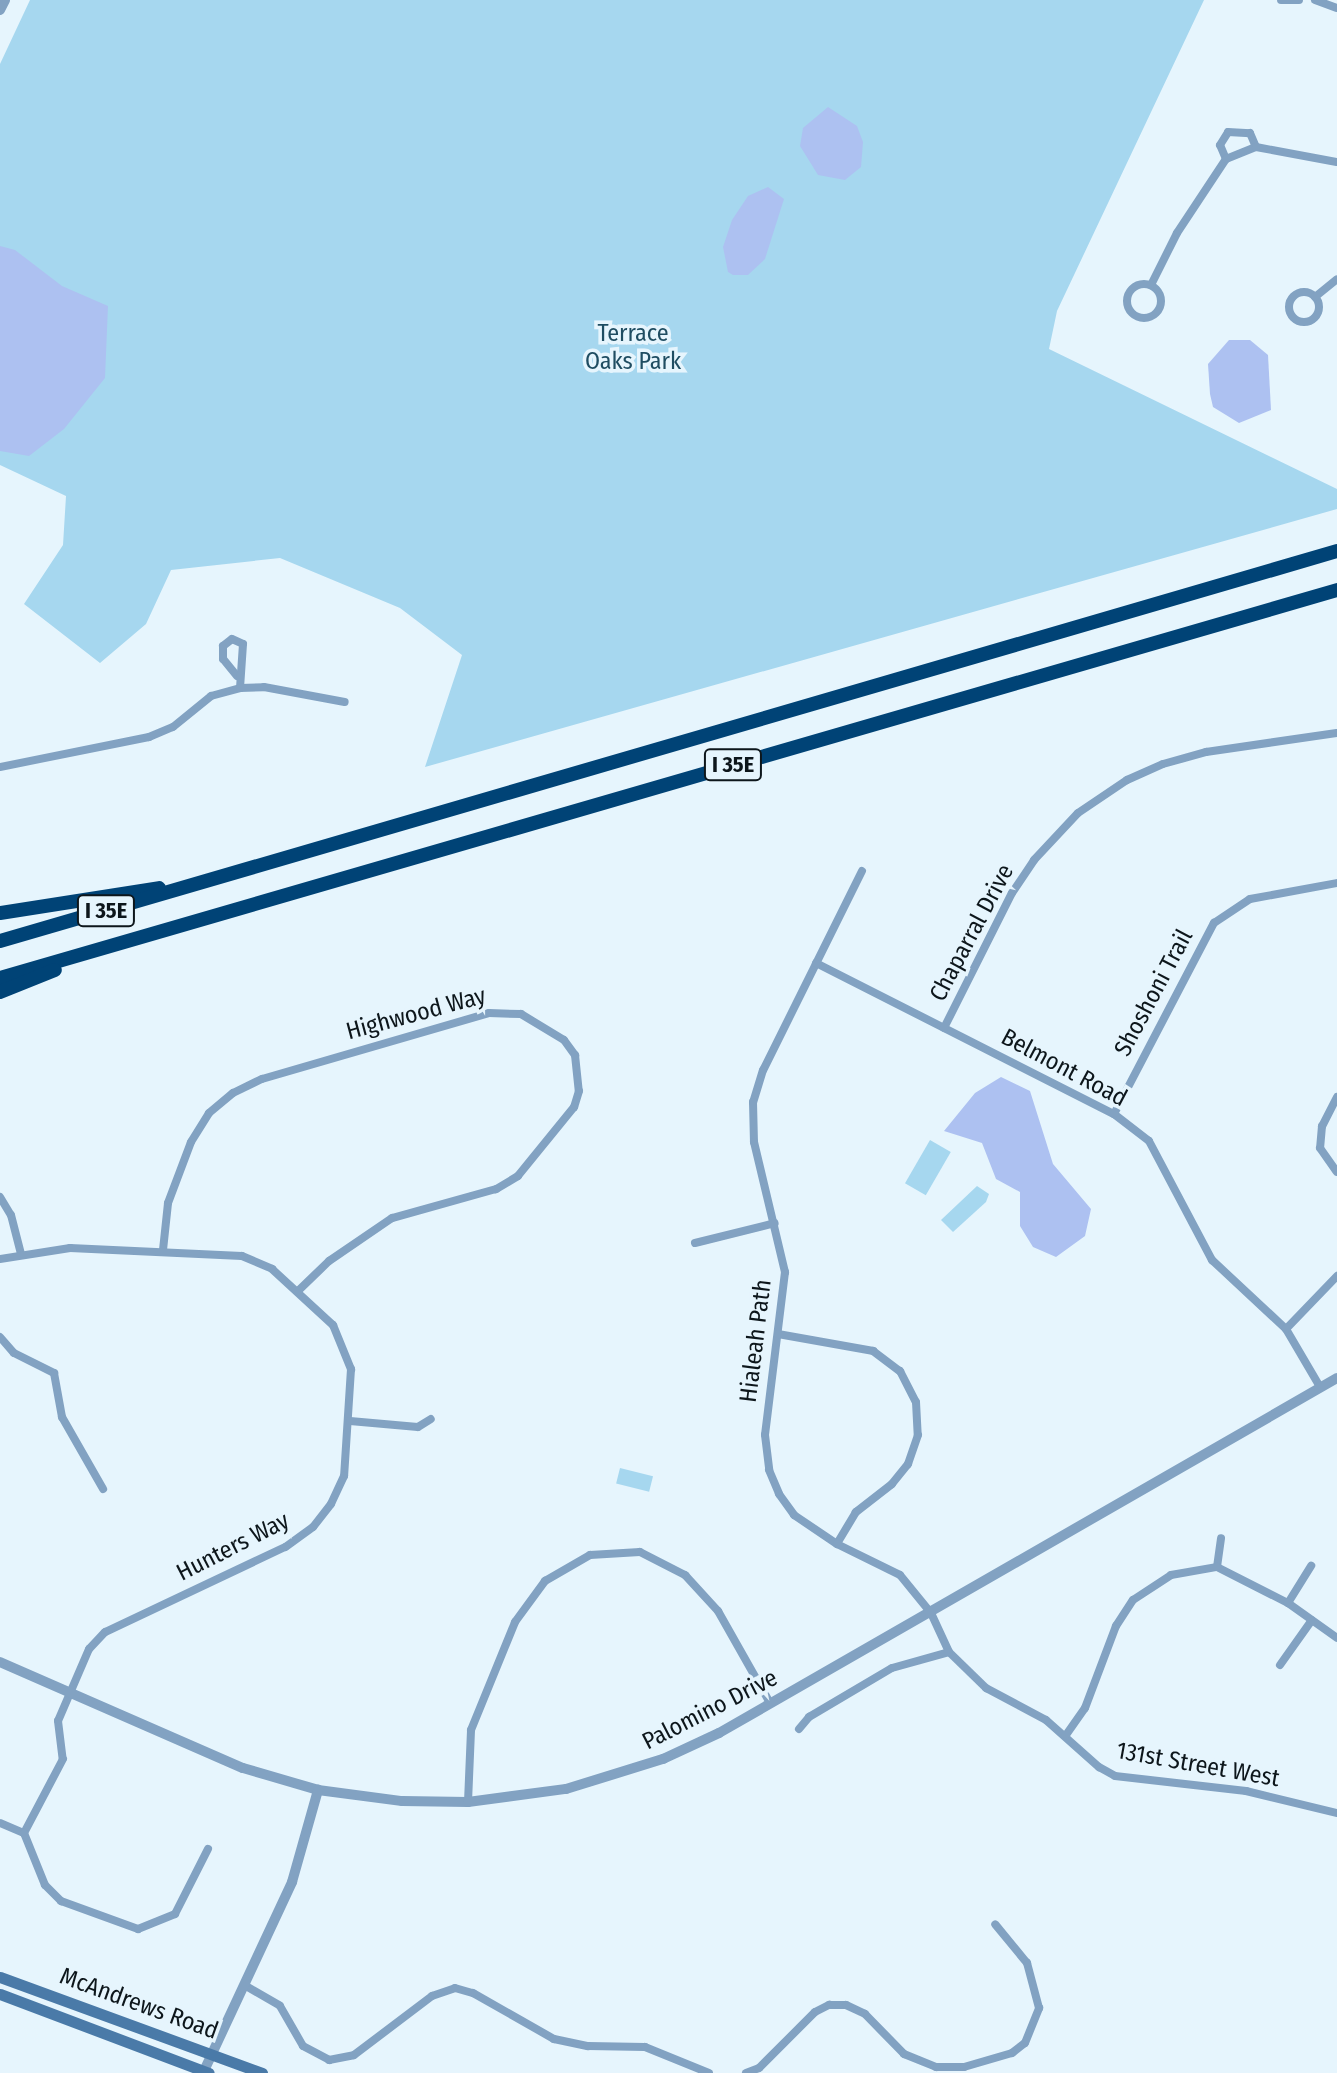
<!DOCTYPE html>
<style>
body{margin:0}
#map{position:relative;width:1337px;height:2073px;overflow:hidden;background:#e6f5fd;font-family:"Fira Sans Condensed",sans-serif}
div>[style]{position:absolute}
[style*='--x']{left:calc(var(--x)*1px);top:calc(var(--y)*1px);width:calc(var(--w)*1px);rotate:calc(var(--a)*1deg)}
.green>*{inset:0;background:#a6d7ef;transform-origin:0 0}
.water>*{inset:0;background:#adc1f1}
.minor>*{height:8px;margin:-4px;padding:0 4px;transform-origin:4px;border-radius:4px;background:#82a2c2}
.minor>.ring{margin:-4px;padding:0;box-sizing:content-box;background:none;border:8px solid #82a2c2;border-radius:50%}
.tertiary>*{height:10px;margin:-5px;padding:0 5px;transform-origin:5px;border-radius:5px;background:#82a2c2}
.secondary>*{height:11px;margin:-5.5px;padding:0 5.5px;transform-origin:5.5px;border-radius:5.5px;background:#4a7aa8}
.motorway>*{height:14px;margin:-7px;padding:0 7px;transform-origin:7px;border-radius:7px;background:#004376}
span{translate:-50% -50%;white-space:nowrap;text-align:center;line-height:1.15;-webkit-text-stroke:7px #e6f5fd;paint-order:stroke}
.shield-label span{padding:2px 6px;background:#e6f5fd;border:2px solid;border-radius:6px;-webkit-text-stroke-width:0}
.shield-label{font-size:22px;color:#0d161b;font-weight:700}
.park-label{font-size:24px;color:#1f4d62}
.street-label{font-size:24px;color:#0d161b}
</style>
<div id="map">
<div class="green">
<div style="clip-path:polygon(30px 0,1204px 0,1057px 311px,1049px 349px,1337px 489px,1337px 509px,425px 767px,462px 655px,400px 608px,280px 558px,171px 570px,146px 624px,100px 663px,24px 604px,63px 545px,66px 496px,0 465px,0 64px)"></div>
<div style="left:930px;top:1140px;width:24px;height:50px;rotate:30deg"></div>
<div style="clip-path:polygon(977px 1186px,989px 1194px,986px 1202px,953px 1232px,941px 1220px)"></div>
<div style="left:620px;top:1468px;width:34px;height:16px;rotate:14deg"></div>
</div>
<div class="water">
<div style="clip-path:polygon(828px 107px,857px 126px,863px 142px,861px 167px,845px 180px,818px 175px,800px 146px,803px 128px)"></div>
<div style="clip-path:polygon(768px 187px,784px 199px,765px 259px,748px 275px,733px 275px,728px 272px,723px 247px,732px 220px,748px 196px)"></div>
<div style="clip-path:polygon(0 246px,15px 250px,62px 286px,108px 306px,105px 378px,64px 429px,29px 456px,0 451px)"></div>
<div style="clip-path:polygon(1229px 340px,1250px 340px,1268px 355px,1271px 410px,1239px 423px,1213px 407px,1210px 394px,1208px 364px)"></div>
<div style="clip-path:polygon(1001px 1077px,1030px 1091px,1053px 1164px,1091px 1209px,1085px 1236px,1056px 1257px,1033px 1247px,1020px 1226px,1020px 1192px,996px 1179px,982px 1143px,944px 1131px,975px 1093px)"></div>
</div>
<div class="minor">
<div style="--x:1281;--y:0;--w:18;--a:0"></div>
<div style="--x:1315;--y:0;--w:23;--a:20"></div>
<div style="--x:1226;--y:159;--w:15;--a:-113"></div>
<div style="--x:1220;--y:145;--w:15;--a:-58"></div>
<div style="--x:1228;--y:132;--w:22;--a:3"></div>
<div style="--x:1250;--y:133;--w:15;--a:67"></div>
<div class="ring" style="left:1127px;top:284px;width:26px;height:26px"></div>
<div style="--x:1151;--y:285;--w:58;--a:-63.4"></div>
<div style="--x:1177;--y:233;--w:89;--a:-56.5"></div>
<div style="--x:1226;--y:159;--w:32;--a:-22"></div>
<div style="--x:1256;--y:147;--w:82;--a:10.5"></div>
<div class="ring" style="left:1289px;top:292px;width:22px;height:22px"></div>
<div style="--x:1315;--y:297;--w:28;--a:-39"></div>
<div style="--x:237;--y:676;--w:22;--a:-129"></div>
<div style="--x:223;--y:659;--w:13;--a:-90"></div>
<div style="--x:223;--y:646;--w:11;--a:-38"></div>
<div style="--x:232;--y:639;--w:12;--a:24"></div>
<div style="--x:243;--y:644;--w:44;--a:93.9"></div>
<div style="--x:0;--y:767;--w:152;--a:-11.4"></div>
<div style="--x:149;--y:737;--w:26;--a:-23"></div>
<div style="--x:173;--y:727;--w:49;--a:-39.2"></div>
<div style="--x:211;--y:696;--w:30;--a:-15"></div>
<div style="--x:240;--y:688;--w:24;--a:-2"></div>
<div style="--x:264;--y:687;--w:82;--a:10.5"></div>
<div style="--x:862;--y:871;--w:222;--a:116.4"></div>
<div style="--x:763;--y:1070;--w:34;--a:107"></div>
<div style="--x:753;--y:1102;--w:40;--a:88.6"></div>
<div style="--x:754;--y:1142;--w:134;--a:76.6"></div>
<div style="--x:785;--y:1272;--w:164;--a:97"></div>
<div style="--x:765;--y:1435;--w:35;--a:83"></div>
<div style="--x:769;--y:1470;--w:26;--a:67"></div>
<div style="--x:779;--y:1494;--w:26;--a:54"></div>
<div style="--x:794;--y:1515;--w:52;--a:34"></div>
<div style="--x:837;--y:1544;--w:70;--a:26.2"></div>
<div style="--x:900;--y:1575;--w:49;--a:50.8"></div>
<div style="--x:931;--y:1613;--w:43;--a:65.2"></div>
<div style="--x:949;--y:1652;--w:52;--a:44.2"></div>
<div style="--x:986;--y:1688;--w:68;--a:28.1"></div>
<div style="--x:1046;--y:1720;--w:71;--a:41.6"></div>
<div style="--x:1099;--y:1767;--w:18;--a:29"></div>
<div style="--x:1115;--y:1776;--w:132;--a:6.5"></div>
<div style="--x:1246;--y:1791;--w:94;--a:13.6"></div>
<div style="--x:816;--y:963;--w:334;--a:26.9"></div>
<div style="--x:1114;--y:1114;--w:44;--a:37.6"></div>
<div style="--x:1149;--y:1141;--w:135;--a:62.1"></div>
<div style="--x:1212;--y:1260;--w:101;--a:43"></div>
<div style="--x:1286;--y:1329;--w:67;--a:59.6"></div>
<div style="--x:944;--y:1028;--w:151;--a:-63.3"></div>
<div style="--x:1012;--y:893;--w:40;--a:-56"></div>
<div style="--x:1034;--y:860;--w:64;--a:-46.9"></div>
<div style="--x:1078;--y:813;--w:59;--a:-34"></div>
<div style="--x:1127;--y:780;--w:39;--a:-24"></div>
<div style="--x:1163;--y:764;--w:45;--a:-15.6"></div>
<div style="--x:1206;--y:752;--w:132;--a:-8.3"></div>
<div style="--x:1337;--y:1097;--w:33;--a:117"></div>
<div style="--x:1322;--y:1126;--w:22;--a:95"></div>
<div style="--x:1320;--y:1148;--w:29;--a:55"></div>
<div style="--x:1114;--y:1114;--w:216;--a:-62.4"></div>
<div style="--x:1214;--y:923;--w:43;--a:-33.7"></div>
<div style="--x:1250;--y:899;--w:88;--a:-10.4"></div>
<div style="--x:0;--y:1197;--w:21;--a:59"></div>
<div style="--x:11;--y:1215;--w:40;--a:75.6"></div>
<div style="--x:695;--y:1243;--w:82;--a:-14"></div>
<div style="--x:163;--y:1250;--w:47;--a:-83.9"></div>
<div style="--x:168;--y:1203;--w:65;--a:-69.3"></div>
<div style="--x:191;--y:1142;--w:34;--a:-58"></div>
<div style="--x:209;--y:1113;--w:31;--a:-40"></div>
<div style="--x:233;--y:1093;--w:32;--a:-26"></div>
<div style="--x:262;--y:1079;--w:236;--a:-16.2"></div>
<div style="--x:489;--y:1013;--w:32;--a:2"></div>
<div style="--x:521;--y:1014;--w:50;--a:31.2"></div>
<div style="--x:564;--y:1040;--w:19;--a:54"></div>
<div style="--x:575;--y:1055;--w:36;--a:84"></div>
<div style="--x:579;--y:1091;--w:17;--a:107"></div>
<div style="--x:574;--y:1107;--w:89;--a:129.1"></div>
<div style="--x:518;--y:1176;--w:26;--a:149"></div>
<div style="--x:496;--y:1189;--w:108;--a:164.4"></div>
<div style="--x:392;--y:1218;--w:76;--a:145.7"></div>
<div style="--x:329;--y:1261;--w:43;--a:135.9"></div>
<div style="--x:0;--y:1259;--w:71;--a:-8.9"></div>
<div style="--x:70;--y:1248;--w:172;--a:2.7"></div>
<div style="--x:242;--y:1256;--w:33;--a:23"></div>
<div style="--x:272;--y:1269;--w:83;--a:42.6"></div>
<div style="--x:333;--y:1325;--w:48;--a:67.8"></div>
<div style="--x:351;--y:1369;--w:107;--a:93.7"></div>
<div style="--x:344;--y:1476;--w:31;--a:115"></div>
<div style="--x:331;--y:1504;--w:29;--a:128"></div>
<div style="--x:313;--y:1527;--w:34;--a:144"></div>
<div style="--x:285;--y:1547;--w:199;--a:154.7"></div>
<div style="--x:105;--y:1632;--w:23;--a:133"></div>
<div style="--x:89;--y:1649;--w:78;--a:113.3"></div>
<div style="--x:58;--y:1721;--w:38;--a:83"></div>
<div style="--x:63;--y:1759;--w:84;--a:117.8"></div>
<div style="--x:1286;--y:1329;--w:74;--a:-46.1"></div>
<div style="--x:778;--y:1334;--w:97;--a:10.1"></div>
<div style="--x:873;--y:1351;--w:34;--a:37"></div>
<div style="--x:900;--y:1371;--w:35;--a:63"></div>
<div style="--x:916;--y:1402;--w:33;--a:87"></div>
<div style="--x:918;--y:1435;--w:31;--a:109"></div>
<div style="--x:908;--y:1464;--w:26;--a:129"></div>
<div style="--x:892;--y:1484;--w:46;--a:142.1"></div>
<div style="--x:856;--y:1512;--w:37;--a:121"></div>
<div style="--x:0;--y:1337;--w:21;--a:49"></div>
<div style="--x:14;--y:1353;--w:45;--a:26.6"></div>
<div style="--x:54;--y:1373;--w:45;--a:79.7"></div>
<div style="--x:62;--y:1417;--w:83;--a:60.3"></div>
<div style="--x:350;--y:1421;--w:68;--a:5"></div>
<div style="--x:418;--y:1427;--w:15;--a:-32"></div>
<div style="--x:1217;--y:1567;--w:29;--a:-82"></div>
<div style="--x:1288;--y:1603;--w:44;--a:-58.1"></div>
<div style="--x:1280;--y:1665;--w:55;--a:-54.6"></div>
<div style="--x:799;--y:1729;--w:16;--a:-50"></div>
<div style="--x:809;--y:1717;--w:96;--a:-30.6"></div>
<div style="--x:892;--y:1668;--w:59;--a:-15.7"></div>
<div style="--x:1066;--y:1735;--w:33;--a:-55"></div>
<div style="--x:1085;--y:1708;--w:88;--a:-69.3"></div>
<div style="--x:1116;--y:1626;--w:31;--a:-57"></div>
<div style="--x:1133;--y:1600;--w:45;--a:-33.3"></div>
<div style="--x:1171;--y:1575;--w:47;--a:-9.9"></div>
<div style="--x:1217;--y:1567;--w:80;--a:26.9"></div>
<div style="--x:1288;--y:1603;--w:60;--a:35.5"></div>
<div style="--x:468;--y:1802;--w:72;--a:-87.6"></div>
<div style="--x:471;--y:1730;--w:117;--a:-67.8"></div>
<div style="--x:515;--y:1622;--w:51;--a:-53.8"></div>
<div style="--x:545;--y:1581;--w:52;--a:-30"></div>
<div style="--x:590;--y:1555;--w:50;--a:-3.4"></div>
<div style="--x:640;--y:1552;--w:51;--a:27.1"></div>
<div style="--x:685;--y:1575;--w:49;--a:47.5"></div>
<div style="--x:718;--y:1611;--w:106;--a:60.5"></div>
<div style="--x:0;--y:1823;--w:26;--a:23"></div>
<div style="--x:24;--y:1833;--w:56;--a:68"></div>
<div style="--x:45;--y:1885;--w:23;--a:45"></div>
<div style="--x:61;--y:1901;--w:82;--a:20"></div>
<div style="--x:138;--y:1929;--w:40;--a:-22"></div>
<div style="--x:175;--y:1914;--w:73;--a:-63.1"></div>
<div style="--x:246;--y:1986;--w:39;--a:30"></div>
<div style="--x:280;--y:2006;--w:46;--a:60.1"></div>
<div style="--x:303;--y:2046;--w:30;--a:28"></div>
<div style="--x:329;--y:2060;--w:25;--a:-11"></div>
<div style="--x:354;--y:2055;--w:98;--a:-37.1"></div>
<div style="--x:432;--y:1996;--w:24;--a:-19"></div>
<div style="--x:455;--y:1988;--w:19;--a:16"></div>
<div style="--x:473;--y:1993;--w:93;--a:29.6"></div>
<div style="--x:554;--y:2039;--w:35;--a:12"></div>
<div style="--x:588;--y:2046;--w:57;--a:1"></div>
<div style="--x:645;--y:2047;--w:69;--a:22.1"></div>
<div style="--x:746;--y:2073;--w:14;--a:-21"></div>
<div style="--x:759;--y:2068;--w:79;--a:-45"></div>
<div style="--x:815;--y:2012;--w:16;--a:-27"></div>
<div style="--x:829;--y:2005;--w:17;--a:0"></div>
<div style="--x:846;--y:2005;--w:21;--a:25"></div>
<div style="--x:865;--y:2014;--w:56;--a:45.7"></div>
<div style="--x:904;--y:2054;--w:35;--a:22"></div>
<div style="--x:936;--y:2067;--w:28;--a:0"></div>
<div style="--x:964;--y:2067;--w:50;--a:-16.3"></div>
<div style="--x:1012;--y:2053;--w:16;--a:-38"></div>
<div style="--x:1025;--y:2043;--w:38;--a:-68"></div>
<div style="--x:1039;--y:2008;--w:47;--a:-104.9"></div>
<div style="--x:1027;--y:1963;--w:50;--a:-129.4"></div>
</div>
<div class="tertiary">
<div style="--x:0;--y:10;--w:11;--a:-63"></div>
<div style="--x:0;--y:1662;--w:265;--a:23.6"></div>
<div style="--x:243;--y:1768;--w:78;--a:16.3"></div>
<div style="--x:318;--y:1790;--w:85;--a:7.5"></div>
<div style="--x:402;--y:1801;--w:66;--a:0.9"></div>
<div style="--x:468;--y:1802;--w:99;--a:-7.6"></div>
<div style="--x:566;--y:1789;--w:102;--a:-17.2"></div>
<div style="--x:663;--y:1759;--w:62;--a:-24.9"></div>
<div style="--x:719;--y:1733;--w:713;--a:-29.87"></div>
<div style="--x:203;--y:2073;--w:211;--a:-65"></div>
<div style="--x:292;--y:1882;--w:96;--a:-74.2"></div>
</div>
<div class="secondary">
<div style="--x:0;--y:1977;--w:279;--a:20.1"></div>
<div style="--x:0;--y:1994;--w:223;--a:20.7"></div>
</div>
<div class="motorway">
<div style="--x:0;--y:913;--w:161;--a:-8.9"></div>
<div style="--x:0;--y:941;--w:1393;--a:-16.26"></div>
<div style="--x:0;--y:978;--w:1392;--a:-16.18"></div>
<div style="--x:0;--y:992;--w:59;--a:-21.8"></div>
</div>
<div class="shield-label">
<span style="left:733px;top:765px">I 35E</span>
<span style="left:106px;top:911px">I 35E</span>
</div>
<div class="park-label">
<span style="left:633px;top:348px">Terrace<br>Oaks Park</span>
</div>
<div class="street-label">
<span style="left:972px;top:933px;rotate:-62deg">Chaparral Drive</span>
<span style="left:1154px;top:993px;rotate:-62deg">Shoshoni Trail</span>
<span style="left:416px;top:1014px;rotate:-15deg">Highwood Way</span>
<span style="left:1064px;top:1068px;rotate:28deg">Belmont Road</span>
<span style="left:756px;top:1341px;rotate:-83deg">Hialeah Path</span>
<span style="left:233px;top:1547px;rotate:-27deg">Hunters Way</span>
<span style="left:710px;top:1710px;rotate:-27deg">Palomino Drive</span>
<span style="left:1198px;top:1765px;rotate:10deg">131st Street West</span>
<span style="left:139px;top:2004px;rotate:20deg">McAndrews Road</span>
</div>
</div>
